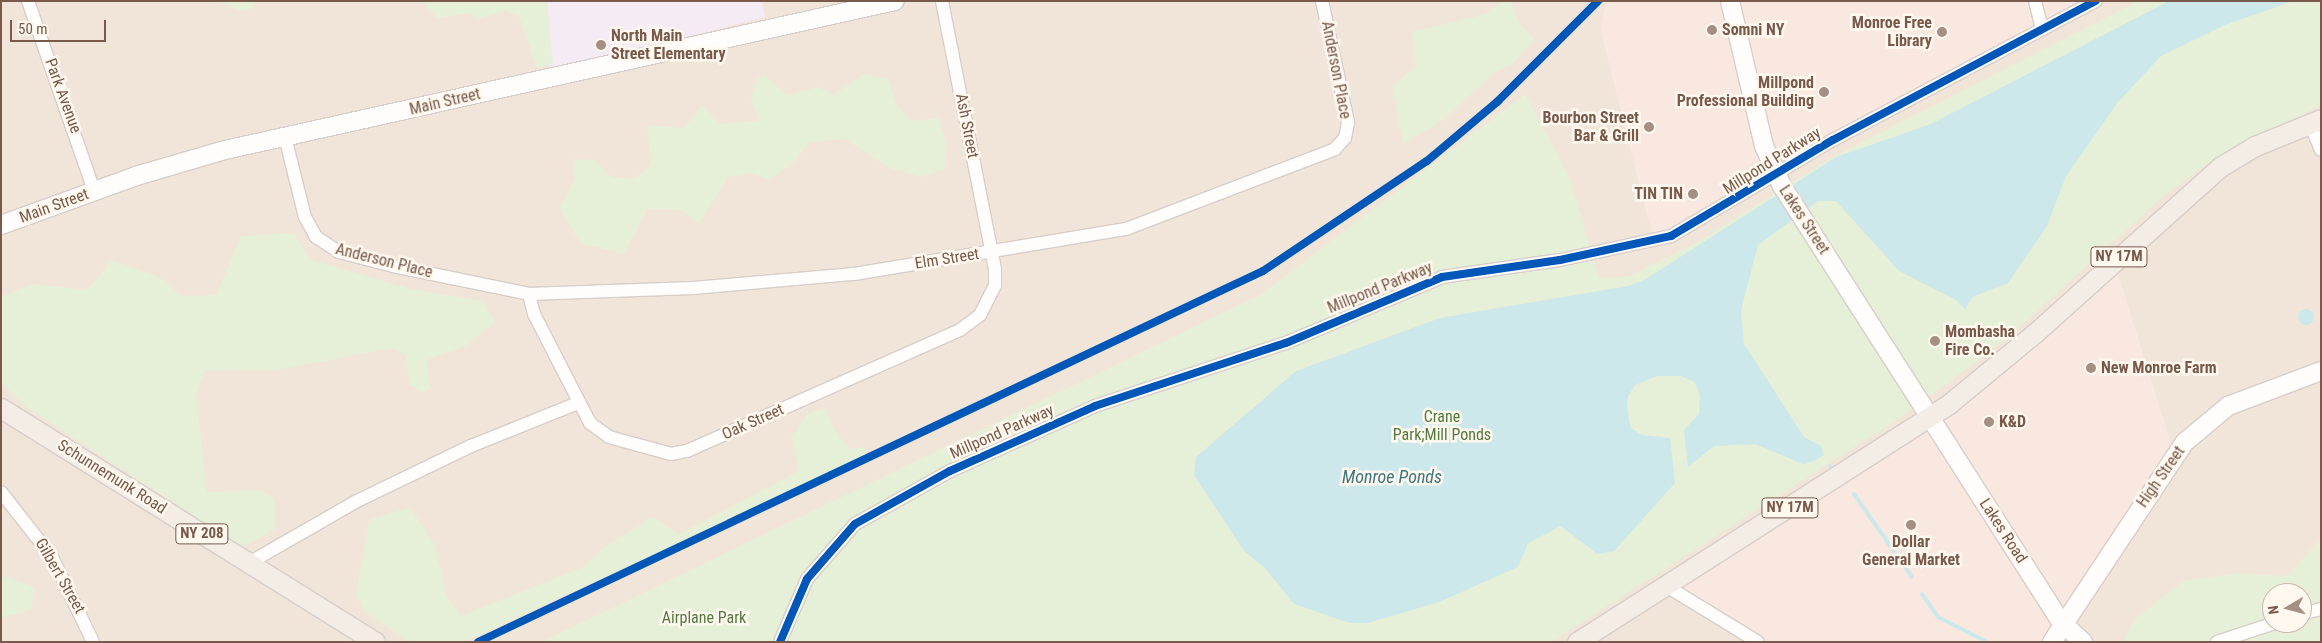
<!DOCTYPE html>
<style>
body{margin:0}
#map{position:relative;width:2322px;height:643px;overflow:hidden;background:#f8f3ed;font-family:"Roboto Condensed",sans-serif}
div>[style]{position:absolute}
[style*='--x']{left:calc(var(--x)*1px);top:calc(var(--y)*1px);width:calc(var(--w)*1px);rotate:calc(var(--a)*1deg)}
.residential>*{inset:0;background:#f1e5da}
.commercial>*{inset:0;background:#f8e8e0}
.education>*{inset:0;background:#f4ebf4}
.green>*{inset:0;background:#e6efd7}
.water>*{inset:0;background:#cde8ea}
.round{border-radius:50%}
.stream>*{height:4px;margin:-2px;padding:0 2px;transform-origin:2px;border-radius:2px;background:#cde8ea}
.roads{filter:drop-shadow(1px 0 #d7cec9) drop-shadow(-1px 0 #d7cec9) drop-shadow(0 1px #d7cec9) drop-shadow(0 -1px #d7cec9)}
.street>*{height:12px;margin:-6px;padding:0 6px;transform-origin:6px;border-radius:6px;background:#fefdfc}
.secondary>*{height:18px;margin:-9px;padding:0 9px;transform-origin:9px;border-radius:9px;background:#fefdfc}
.primary>*{height:19px;margin:-9.5px;padding:0 9.5px;transform-origin:9.5px;border-radius:9.5px;background:#f3ede6}
.cycleway>*{height:8px;margin:-4px;padding:0 4px;transform-origin:4px;border-radius:4px;background:#0057b8}
.dots>*{width:14px;height:14px;translate:-50% -50%;box-sizing:border-box;border:2px solid #fff8ef;border-radius:50%}
span{translate:-50% -50%;white-space:nowrap;text-align:center;line-height:1.15;-webkit-text-stroke:5px #fff8ef;paint-order:stroke}
.shield-label span{padding:1px 4px;background:#fff8ef;border:1px solid;border-radius:4px;-webkit-text-stroke-width:0}
.shield-label{font-size:15px;color:#78594a;font-weight:700}
.poi-label{font-size:16px;color:#78594a;font-weight:700}
.right{translate:-100% -50%;text-align:right}
.left{translate:0 -50%;text-align:left}
.street-label{font-size:16px;color:#78594a}
.park-label{font-size:16px;color:#52793f}
.water-label{font-size:18px;color:#3d767e;font-style:italic}
.frame{position:absolute;inset:0;border:2px solid #78594a;pointer-events:none}
.north{position:absolute;left:2262px;top:583px;width:50px;height:50px;box-sizing:border-box;background:#fff8ef;border:1px solid #c9b8ad;border-radius:50%;rotate:262deg;font-size:14px;font-weight:700;line-height:20px;text-align:center;color:#78594a}
.north::after{content:'';display:block;margin:auto;width:18px;height:22px;background:#a58f83;clip-path:polygon(50% 0,100% 100%,50% 72%,0 100%)}
.scale{position:absolute;left:10px;top:20px;width:96px;height:22px;box-sizing:border-box;border:2px solid #78594a;border-top:0;padding-left:6px;font-size:15px;line-height:18px;white-space:nowrap;color:#78594a;-webkit-text-stroke:4px #fff8ef;paint-order:stroke}
</style>
<div id="map">
<div class="residential">
<div style="clip-path:polygon(evenodd,1px 1px,2321px 1px,2321px 642px,1px 642px,1px 1px,2272px 593px,2302px 593px,2302px 623px,2272px 623px,2272px 593px)"></div>
</div>
<div class="commercial">
<div style="clip-path:polygon(1607px 1px,2097px 1px,1693px 226px,1654px 243px,1600px 28px)"></div>
<div style="clip-path:polygon(2114px 261px,2175px 456px,2052px 642px,1758px 642px,1668px 587px,1950px 403px)"></div>
</div>
<div class="education">
<div style="clip-path:polygon(537px 1px,762px 1px,765px 17px,550px 73px)"></div>
</div>
<div class="green">
<div style="clip-path:polygon(218px 1px,256px 1px,253px 8px,240px 11px)"></div>
<div style="clip-path:polygon(422px 1px,547px 1px,553px 63px,537px 69px,519px 16px,506px 11px,479px 18px,469px 13px,437px 18px)"></div>
<div style="clip-path:polygon(1501px 1px,1511px 1px,1519px 23px,1534px 39px,1511px 65px,1495px 72px,1444px 119px,1403px 144px,1392px 86px,1416px 66px,1412px 32px,1486px 14px)"></div>
<div style="clip-path:polygon(2138px 1px,2321px 1px,2321px 105px,2216px 157px,2159px 200px,2004px 341px,1907px 413px,1551px 642px,541px 642px,1260px 295px,1525px 94px,1569px 176px,1599px 278px,1630px 276px,1699px 241px,1833px 157px)"></div>
<div style="clip-path:polygon(864px 74px,888px 79px,897px 105px,910px 121px,939px 118px,947px 147px,944px 170px,921px 177px,889px 168px,845px 139px,810px 142px,792px 164px,768px 180px,751px 173px,728px 177px,699px 224px,681px 210px,647px 209px,624px 254px,580px 243px,559px 207px,575px 179px,573px 159px,594px 160px,611px 177px,634px 179px,651px 165px,647px 125px,684px 128px,702px 105px,718px 124px,759px 121px,751px 98px,756px 79px,764px 75px,787px 95px,817px 87px,835px 94px)"></div>
<div style="clip-path:polygon(294px 233px,309px 259px,407px 288px,482px 301px,495px 322px,465px 346px,427px 360px,430px 389px,422px 392px,410px 385px,405px 355px,392px 348px,272px 371px,205px 370px,196px 394px,207px 492px,260px 490px,275px 499px,275px 529px,242px 547px,26px 407px,1px 383px,1px 297px,32px 284px,87px 290px,112px 260px,159px 277px,181px 296px,216px 295px,241px 236px)"></div>
<div style="clip-path:polygon(825px 408px,837px 434px,851px 449px,865px 447px,865px 457px,464px 642px,410px 642px,365px 612px,356px 595px,369px 520px,410px 507px,435px 545px,447px 597px,461px 616px,583px 567px,604px 547px,653px 517px,679px 534px,786px 478px,799px 470px,791px 437px,808px 413px)"></div>
<div style="clip-path:polygon(evenodd,2321px 539px,2321px 642px,2122px 642px,2135px 619px,2183px 581px,2239px 573px,2287px 576px,2321px 539px,2272px 593px,2302px 593px,2302px 623px,2272px 623px,2272px 593px)"></div>
<div style="clip-path:polygon(1px 575px,35px 588px,31px 610px,1px 618px)"></div>
</div>
<div class="water">
<div style="clip-path:polygon(2169px 1px,2293px 1px,2225px 25px,2161px 56px,2118px 102px,2066px 176px,2047px 226px,2008px 283px,1972px 297px,1965px 310px,1956px 300px,1899px 271px,1836px 201px,1818px 201px,1758px 245px,1741px 310px,1744px 344px,1804px 437px,1821px 446px,1824px 455px,1814px 461px,1803px 464px,1755px 444px,1714px 446px,1688px 467px,1684px 430px,1699px 414px,1700px 396px,1695px 382px,1681px 376px,1657px 376px,1635px 385px,1627px 398px,1628px 414px,1631px 428px,1642px 435px,1670px 438px,1675px 483px,1614px 551px,1597px 554px,1561px 526px,1528px 543px,1518px 567px,1439px 602px,1368px 623px,1349px 623px,1294px 604px,1265px 568px,1244px 551px,1194px 475px,1196px 457px,1296px 371px,1440px 318px,1628px 286px,1646px 279px,1836px 157px,1931px 124px)"></div>
<div class="round" style="left:2298px;top:309px;width:16px;height:16px"></div>
</div>
<div class="stream">
<div style="--x:1830;--y:466;--w:1;--a:45"></div>
<div style="--x:1854;--y:494;--w:101;--a:55.1"></div>
<div style="--x:1922;--y:594;--w:28;--a:55"></div>
<div style="--x:1938;--y:617;--w:55;--a:27"></div>
</div>
<div class="roads">
<div class="street">
<div style="--x:28;--y:1;--w:201;--a:70.8"></div>
<div style="--x:2035;--y:1;--w:29;--a:76"></div>
<div style="--x:2310;--y:124;--w:28;--a:67"></div>
<div style="--x:285;--y:137;--w:82;--a:76"></div>
<div style="--x:305;--y:217;--w:23;--a:61"></div>
<div style="--x:316;--y:237;--w:27;--a:33"></div>
<div style="--x:339;--y:252;--w:56;--a:14.5"></div>
<div style="--x:393;--y:266;--w:139;--a:11.6"></div>
<div style="--x:529;--y:294;--w:164;--a:-2.1"></div>
<div style="--x:693;--y:288;--w:162;--a:-5"></div>
<div style="--x:854;--y:274;--w:276;--a:-9.4"></div>
<div style="--x:1126;--y:229;--w:224;--a:-20.9"></div>
<div style="--x:1335;--y:149;--w:15;--a:-48"></div>
<div style="--x:1345;--y:138;--w:16;--a:-79"></div>
<div style="--x:1348;--y:122;--w:124;--a:-102.1"></div>
<div style="--x:529;--y:294;--w:21;--a:76"></div>
<div style="--x:534;--y:314;--w:123;--a:62.8"></div>
<div style="--x:590;--y:423;--w:24;--a:36"></div>
<div style="--x:609;--y:437;--w:64;--a:15.3"></div>
<div style="--x:671;--y:454;--w:16;--a:-11"></div>
<div style="--x:687;--y:451;--w:299;--a:-23.9"></div>
<div style="--x:960;--y:330;--w:25;--a:-37"></div>
<div style="--x:980;--y:315;--w:33;--a:-63"></div>
<div style="--x:995;--y:286;--w:17;--a:-90"></div>
<div style="--x:995;--y:269;--w:273;--a:-101.2"></div>
<div style="--x:1;--y:492;--w:83;--a:51.9"></div>
<div style="--x:52;--y:557;--w:94;--a:64.2"></div>
<div style="--x:249;--y:563;--w:122;--a:-29.9"></div>
<div style="--x:355;--y:502;--w:129;--a:-25.8"></div>
<div style="--x:471;--y:446;--w:115;--a:-21.9"></div>
<div style="--x:1668;--y:587;--w:105;--a:31.4"></div>
<div style="--x:2302;--y:614;--w:20;--a:-15"></div>
<div style="--x:780;--y:642;--w:69;--a:-66.8"></div>
<div style="--x:807;--y:579;--w:73;--a:-48.9"></div>
<div style="--x:855;--y:524;--w:109;--a:-29.2"></div>
<div style="--x:950;--y:471;--w:159;--a:-24.1"></div>
<div style="--x:1095;--y:406;--w:201;--a:-18.3"></div>
<div style="--x:1286;--y:343;--w:169;--a:-22.9"></div>
<div style="--x:1442;--y:277;--w:119;--a:-8.2"></div>
<div style="--x:1560;--y:260;--w:114;--a:-12.2"></div>
<div style="--x:1671;--y:236;--w:188;--a:-30.7"></div>
<div style="--x:1833;--y:140;--w:297;--a:-27.9"></div>
<div style="--x:2217;--y:642;--w:61;--a:-18.1"></div>
</div>
<div class="secondary">
<div style="--x:1730;--y:1;--w:149;--a:76.8"></div>
<div style="--x:1764;--y:146;--w:44;--a:65.8"></div>
<div style="--x:1782;--y:186;--w:518;--a:57.38"></div>
<div style="--x:2061;--y:622;--w:30;--a:42"></div>
<div style="--x:1;--y:225;--w:144;--a:-19.9"></div>
<div style="--x:136;--y:176;--w:93;--a:-16.3"></div>
<div style="--x:225;--y:150;--w:686;--a:-12.54"></div>
<div style="--x:2052;--y:642;--w:240;--a:-56.4"></div>
<div style="--x:2185;--y:442;--w:56;--a:-39.9"></div>
<div style="--x:2228;--y:406;--w:99;--a:-20.6"></div>
</div>
<div class="primary">
<div style="--x:1;--y:408;--w:441;--a:32"></div>
<div style="--x:1577;--y:642;--w:443;--a:-32.6"></div>
<div style="--x:1950;--y:403;--w:110;--a:-39.5"></div>
<div style="--x:2035;--y:333;--w:249;--a:-41.9"></div>
<div style="--x:2220;--y:167;--w:41;--a:-31"></div>
<div style="--x:2255;--y:146;--w:71;--a:-22.2"></div>
</div>
</div>
<div class="cycleway">
<div style="--x:478;--y:642;--w:868;--a:-25.3"></div>
<div style="--x:1263;--y:271;--w:197;--a:-33.9"></div>
<div style="--x:1427;--y:161;--w:92;--a:-40.1"></div>
<div style="--x:1497;--y:102;--w:143;--a:-45"></div>
<div style="--x:780;--y:642;--w:69;--a:-66.8"></div>
<div style="--x:807;--y:579;--w:73;--a:-48.9"></div>
<div style="--x:855;--y:524;--w:109;--a:-29.2"></div>
<div style="--x:950;--y:471;--w:159;--a:-24.1"></div>
<div style="--x:1095;--y:406;--w:201;--a:-18.3"></div>
<div style="--x:1286;--y:343;--w:169;--a:-22.9"></div>
<div style="--x:1442;--y:277;--w:119;--a:-8.2"></div>
<div style="--x:1560;--y:260;--w:114;--a:-12.2"></div>
<div style="--x:1671;--y:236;--w:188;--a:-30.7"></div>
<div style="--x:1833;--y:140;--w:297;--a:-27.9"></div>
</div>
<div class="dots">
<div style="left:1712px;top:30px;background:#a58f83"></div>
<div style="left:1942px;top:32px;background:#a58f83"></div>
<div style="left:601px;top:45px;background:#a58f83"></div>
<div style="left:1824px;top:92px;background:#a58f83"></div>
<div style="left:1649px;top:127px;background:#a58f83"></div>
<div style="left:1693px;top:194px;background:#a58f83"></div>
<div style="left:1935px;top:341px;background:#a58f83"></div>
<div style="left:2091px;top:368px;background:#a58f83"></div>
<div style="left:1989px;top:422px;background:#a58f83"></div>
<div style="left:1911px;top:525px;background:#a58f83"></div>
</div>
<div class="shield-label">
<span style="left:2119px;top:257px">NY 17M</span>
<span style="left:1790px;top:508px">NY 17M</span>
<span style="left:202px;top:534px">NY 208</span>
</div>
<div class="poi-label">
<span class="right" style="left:1932px;top:32px">Monroe Free<br>Library</span>
<span class="left" style="left:1722px;top:30px">Somni NY</span>
<span class="left" style="left:611px;top:45px">North Main<br>Street Elementary</span>
<span class="right" style="left:1814px;top:92px">Millpond<br>Professional Building</span>
<span class="right" style="left:1639px;top:127px">Bourbon Street<br>Bar &amp; Grill</span>
<span class="right" style="left:1683px;top:194px">TIN TIN</span>
<span class="left" style="left:1945px;top:341px">Mombasha<br>Fire Co.</span>
<span class="left" style="left:2101px;top:368px">New Monroe Farm</span>
<span class="left" style="left:1999px;top:422px">K&amp;D</span>
<span style="left:1911px;top:551px">Dollar<br>General Market</span>
</div>
<div class="street-label">
<span style="left:1336px;top:70px;rotate:79deg">Anderson Place</span>
<span style="left:63px;top:96px;rotate:70deg">Park Avenue</span>
<span style="left:445px;top:102px;rotate:-13deg">Main Street</span>
<span style="left:967px;top:126px;rotate:79deg">Ash Street</span>
<span style="left:1772px;top:161px;rotate:-32deg">Millpond Parkway</span>
<span style="left:54px;top:206px;rotate:-20deg">Main Street</span>
<span style="left:1804px;top:220px;rotate:57deg">Lakes Street</span>
<span style="left:947px;top:259px;rotate:-9deg">Elm Street</span>
<span style="left:384px;top:261px;rotate:14deg">Anderson Place</span>
<span style="left:1380px;top:288px;rotate:-22deg">Millpond Parkway</span>
<span style="left:753px;top:422px;rotate:-24deg">Oak Street</span>
<span style="left:1002px;top:432px;rotate:-24deg">Millpond Parkway</span>
<span style="left:112px;top:477px;rotate:32deg">Schunnemunk Road</span>
<span style="left:2161px;top:477px;rotate:-55deg">High Street</span>
<span style="left:2003px;top:531px;rotate:57deg">Lakes Road</span>
<span style="left:60px;top:576px;rotate:60deg">Gilbert Street</span>
</div>
<div class="park-label">
<span style="left:1442px;top:426px">Crane<br>Park;Mill Ponds</span>
<span style="left:704px;top:618px">Airplane Park</span>
</div>
<div class="water-label">
<span style="left:1392px;top:477px">Monroe Ponds</span>
</div>
<div class="frame"></div>
<div class="north">N</div>
<div class="scale">50 m</div>
</div>
